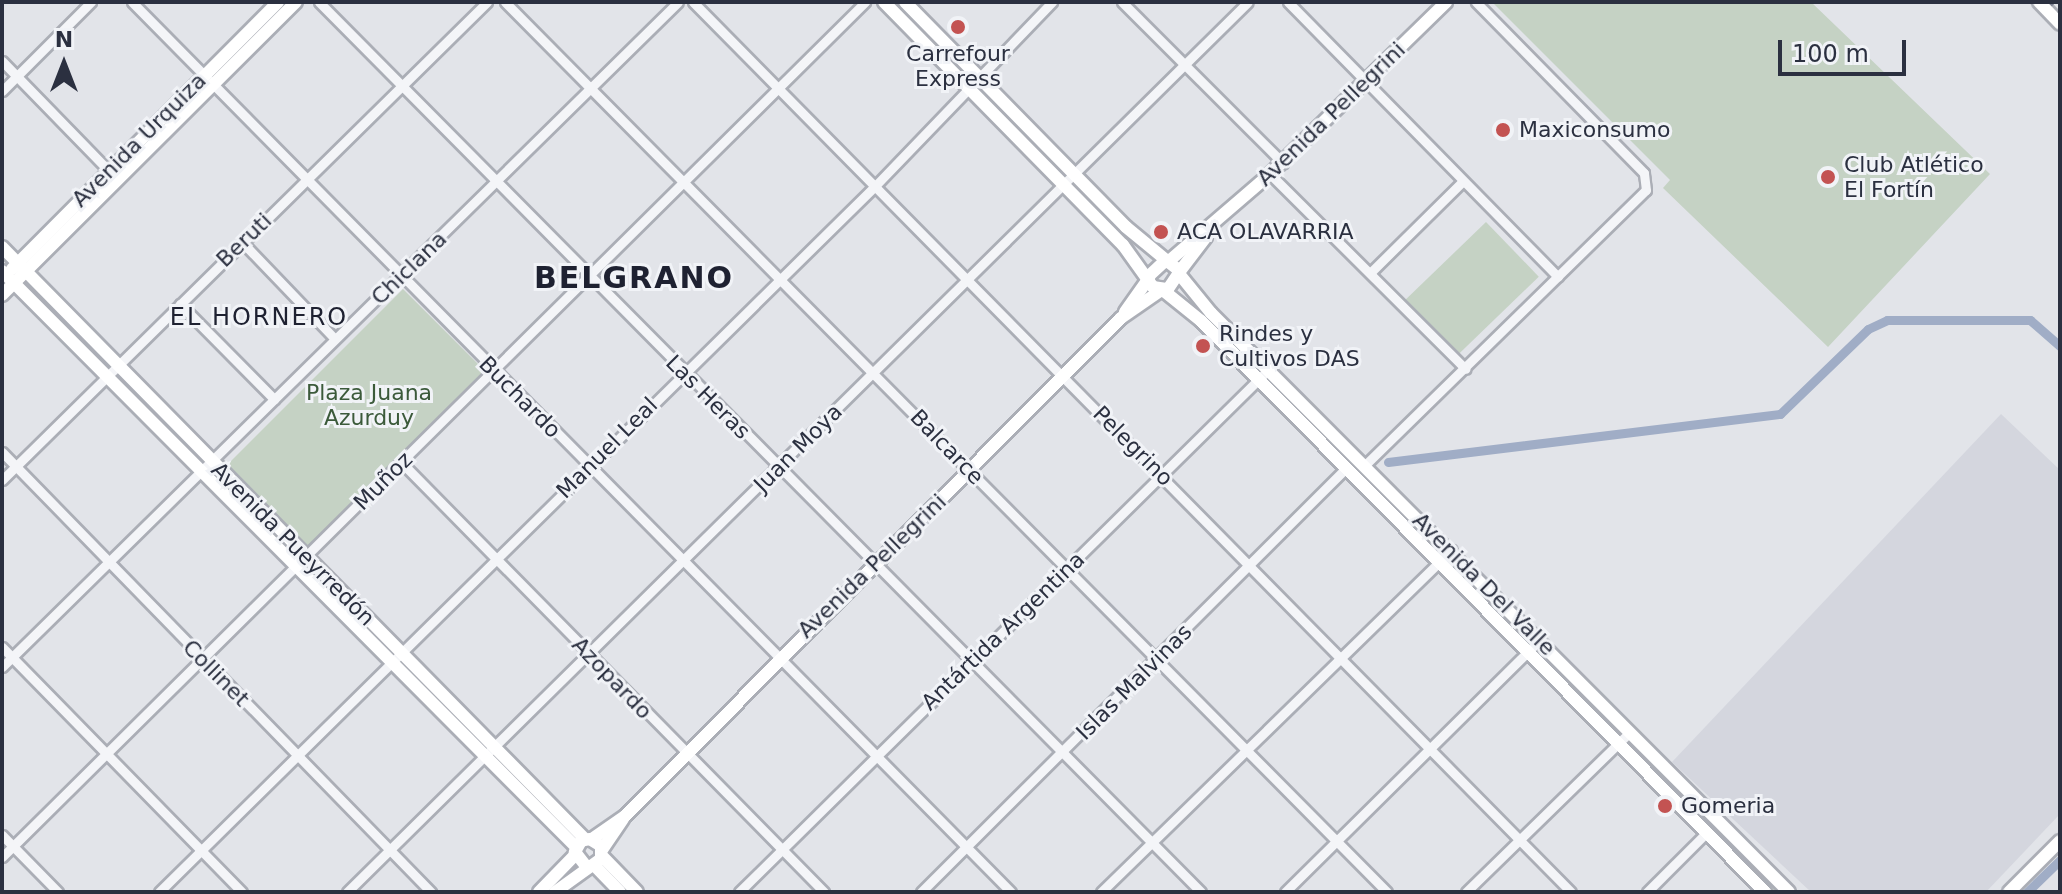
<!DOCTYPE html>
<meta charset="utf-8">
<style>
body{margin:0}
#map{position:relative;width:2062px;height:894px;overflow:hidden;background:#e2e4e9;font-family:"DejaVu Sans",sans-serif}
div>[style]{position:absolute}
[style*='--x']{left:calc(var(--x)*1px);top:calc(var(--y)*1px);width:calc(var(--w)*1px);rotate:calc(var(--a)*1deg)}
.built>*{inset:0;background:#d4d6de}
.green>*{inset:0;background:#c5d2c4;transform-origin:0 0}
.canal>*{height:9px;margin:-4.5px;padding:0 4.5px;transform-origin:4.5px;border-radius:4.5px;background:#a0adc6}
.roads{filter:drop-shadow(2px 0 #abaeb6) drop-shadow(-2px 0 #abaeb6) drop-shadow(0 2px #abaeb6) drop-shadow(0 -2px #abaeb6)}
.street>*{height:9px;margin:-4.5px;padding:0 4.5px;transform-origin:4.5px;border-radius:4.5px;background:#f4f5f8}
.secondary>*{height:12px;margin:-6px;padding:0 6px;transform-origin:6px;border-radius:6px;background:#fff}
.rail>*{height:3px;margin-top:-1.5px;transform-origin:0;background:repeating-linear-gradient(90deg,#7d8191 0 4px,transparent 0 12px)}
.dots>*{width:22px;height:22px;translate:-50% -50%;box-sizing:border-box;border:4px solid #f1f3f7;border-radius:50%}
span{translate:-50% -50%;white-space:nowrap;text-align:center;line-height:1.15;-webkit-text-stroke:6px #f1f3f7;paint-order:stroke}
.poi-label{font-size:22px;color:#2b3040}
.left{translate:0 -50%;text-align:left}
.street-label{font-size:22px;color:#2b3040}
.park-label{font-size:22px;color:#3b5a3a}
.neighbourhood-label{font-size:24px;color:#1e2131;letter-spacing:2px}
.district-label{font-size:30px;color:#1e2131;font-weight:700;letter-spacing:2px}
.frame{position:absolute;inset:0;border:4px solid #2b3040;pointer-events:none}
.north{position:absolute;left:24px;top:24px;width:80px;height:80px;-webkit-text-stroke:6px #f1f3f7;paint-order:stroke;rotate:0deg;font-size:22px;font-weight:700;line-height:32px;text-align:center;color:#2b3040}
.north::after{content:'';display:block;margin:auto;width:28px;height:36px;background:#2b3040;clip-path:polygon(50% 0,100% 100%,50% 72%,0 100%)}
.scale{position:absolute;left:1778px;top:40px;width:128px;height:36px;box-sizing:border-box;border:4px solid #2b3040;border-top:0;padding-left:10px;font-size:24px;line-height:28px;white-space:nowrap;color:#2b3040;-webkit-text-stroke:6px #f1f3f7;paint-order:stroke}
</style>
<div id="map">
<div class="built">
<div style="clip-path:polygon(2001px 414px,2060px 470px,2060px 814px,1986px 892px,1811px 892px,1672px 762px)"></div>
</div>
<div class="green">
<div style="clip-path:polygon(1492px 2px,1811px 2px,1990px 174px,1828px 347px,1663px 188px,1670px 180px)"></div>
<div style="left:1486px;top:222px;width:76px;height:112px;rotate:46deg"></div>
<div style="left:403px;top:289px;width:117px;height:250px;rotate:45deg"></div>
<div style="left:1637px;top:747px;width:204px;height:5px;rotate:45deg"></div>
</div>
<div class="canal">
<div style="--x:1388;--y:462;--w:395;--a:-7"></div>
<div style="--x:1780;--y:414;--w:122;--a:-44"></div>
<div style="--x:1868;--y:329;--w:21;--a:-25"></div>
<div style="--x:1887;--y:320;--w:143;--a:0"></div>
<div style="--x:2030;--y:320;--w:40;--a:41"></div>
<div style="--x:2027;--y:892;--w:46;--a:-44.1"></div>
</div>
<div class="roads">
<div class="street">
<div style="--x:132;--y:2;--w:1251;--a:45.36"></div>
<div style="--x:319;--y:2;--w:1253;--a:45.26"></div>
<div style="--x:505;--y:2;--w:1253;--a:45.26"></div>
<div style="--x:693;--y:2;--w:1250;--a:45.39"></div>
<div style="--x:1122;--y:2;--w:228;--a:45"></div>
<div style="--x:1288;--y:2;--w:385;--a:45.5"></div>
<div style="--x:2;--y:61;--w:161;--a:45.8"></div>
<div style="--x:2;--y:91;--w:126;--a:-45"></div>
<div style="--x:1270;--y:174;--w:276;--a:44.9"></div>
<div style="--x:242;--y:242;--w:133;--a:46.2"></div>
<div style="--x:1371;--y:272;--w:128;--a:-44.7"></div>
<div style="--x:180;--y:304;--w:134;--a:45.3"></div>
<div style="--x:2;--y:452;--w:615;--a:45.73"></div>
<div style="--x:402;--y:463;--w:602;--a:45.47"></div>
<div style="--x:1365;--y:465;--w:393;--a:-44.4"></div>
<div style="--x:1646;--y:190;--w:17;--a:-97"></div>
<div style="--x:1644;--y:173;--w:240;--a:-134.5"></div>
<div style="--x:2;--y:480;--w:681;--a:-44.58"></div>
<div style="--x:2;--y:647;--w:343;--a:45.6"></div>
<div style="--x:2;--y:667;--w:948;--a:-44.53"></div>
<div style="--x:2;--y:835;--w:80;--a:45.5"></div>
<div style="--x:2;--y:857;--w:1215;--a:-44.73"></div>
<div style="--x:159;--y:892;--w:1007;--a:-44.6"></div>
<div style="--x:876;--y:185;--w:254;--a:-46.1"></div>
<div style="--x:347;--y:892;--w:1266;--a:-44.65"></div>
<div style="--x:739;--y:892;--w:743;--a:-44.62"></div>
<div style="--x:921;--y:892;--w:599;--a:-44.93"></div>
<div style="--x:1101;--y:892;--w:490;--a:-44.3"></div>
<div style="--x:1285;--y:892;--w:359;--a:-44.7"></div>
<div style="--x:1466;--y:892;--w:229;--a:-44.3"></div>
<div style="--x:1647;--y:892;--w:83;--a:-45"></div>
</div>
<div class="secondary">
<div style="--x:884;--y:2;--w:341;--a:45.5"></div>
<div style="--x:1123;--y:245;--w:52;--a:54.5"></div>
<div style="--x:1153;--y:287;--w:15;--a:8"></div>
<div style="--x:1168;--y:289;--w:22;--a:-56"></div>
<div style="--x:1180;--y:271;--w:18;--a:-142"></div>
<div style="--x:1166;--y:260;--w:23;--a:137"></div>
<div style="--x:905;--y:2;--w:315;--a:45.5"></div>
<div style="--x:1126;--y:227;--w:52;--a:39.5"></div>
<div style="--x:2039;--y:2;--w:30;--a:46"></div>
<div style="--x:2;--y:247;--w:831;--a:45.44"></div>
<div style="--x:1169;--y:261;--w:133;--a:-40.7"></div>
<div style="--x:1270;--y:174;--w:246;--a:-44.3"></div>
<div style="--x:12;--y:269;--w:377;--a:-45.1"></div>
<div style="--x:2;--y:271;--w:813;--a:45.1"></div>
<div style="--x:1180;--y:271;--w:43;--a:-52.6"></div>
<div style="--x:1180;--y:275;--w:49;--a:50.8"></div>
<div style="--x:1211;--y:313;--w:818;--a:45.05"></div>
<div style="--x:1164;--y:291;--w:48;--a:39"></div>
<div style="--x:1201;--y:321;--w:803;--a:45.35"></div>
<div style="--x:2;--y:295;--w:415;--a:-44.9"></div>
<div style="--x:1125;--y:312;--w:42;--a:-54.8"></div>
<div style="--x:592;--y:839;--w:40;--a:-34.9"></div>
<div style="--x:625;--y:816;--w:703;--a:-45.12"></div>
<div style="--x:1121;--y:318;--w:47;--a:-34.7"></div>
<div style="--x:602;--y:850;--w:37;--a:-56"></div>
<div style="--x:602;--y:856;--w:50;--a:45.8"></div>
<div style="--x:594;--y:865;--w:37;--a:46"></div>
<div style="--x:539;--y:892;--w:52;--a:-45.8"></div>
<div style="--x:555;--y:892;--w:57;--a:-35.7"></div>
<div style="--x:601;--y:859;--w:13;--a:-90"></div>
<div style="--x:601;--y:846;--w:13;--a:-148"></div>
<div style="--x:590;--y:839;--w:9;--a:167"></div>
<div style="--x:581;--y:841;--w:13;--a:119"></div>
<div style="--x:575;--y:852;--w:18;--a:52"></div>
<div style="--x:2009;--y:892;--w:72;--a:-45"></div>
</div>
</div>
<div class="rail">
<div style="--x:2050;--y:2;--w:14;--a:45"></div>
</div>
<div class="dots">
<div style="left:958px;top:27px;background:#c35352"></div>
<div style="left:1503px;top:130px;background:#c35352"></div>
<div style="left:1828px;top:177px;background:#c35352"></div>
<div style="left:1161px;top:232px;background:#c35352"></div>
<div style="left:1203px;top:346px;background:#c35352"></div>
<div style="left:1665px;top:806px;background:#c35352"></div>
</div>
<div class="poi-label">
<span style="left:958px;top:66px">Carrefour<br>Express</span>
<span class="left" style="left:1519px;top:130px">Maxiconsumo</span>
<span class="left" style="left:1844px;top:177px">Club Atlético<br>El Fortín</span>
<span class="left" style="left:1177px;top:232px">ACA OLAVARRIA</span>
<span class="left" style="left:1219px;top:346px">Rindes y<br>Cultivos DAS</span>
<span class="left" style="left:1681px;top:806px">Gomeria</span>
</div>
<div class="street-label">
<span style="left:1331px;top:114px;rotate:-44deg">Avenida Pellegrini</span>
<span style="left:139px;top:140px;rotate:-45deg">Avenida Urquiza</span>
<span style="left:244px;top:240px;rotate:-44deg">Beruti</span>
<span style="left:409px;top:268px;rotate:-44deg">Chiclana</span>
<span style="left:520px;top:397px;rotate:45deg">Buchardo</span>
<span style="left:708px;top:397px;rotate:45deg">Las Heras</span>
<span style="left:1133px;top:446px;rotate:45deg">Pelegrino</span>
<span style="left:947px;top:447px;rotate:46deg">Balcarce</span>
<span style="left:607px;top:448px;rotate:-45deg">Manuel Leal</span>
<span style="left:798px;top:448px;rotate:-45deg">Juan Moya</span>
<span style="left:383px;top:481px;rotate:-45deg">Muñoz</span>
<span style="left:293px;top:544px;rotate:45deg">Avenida Pueyrredón</span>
<span style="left:872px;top:566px;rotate:-44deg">Avenida Pellegrini</span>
<span style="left:1484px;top:584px;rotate:45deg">Avenida Del Valle</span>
<span style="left:1003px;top:631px;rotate:-44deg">Antártida Argentina</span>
<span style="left:216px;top:673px;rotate:45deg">Collinet</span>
<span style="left:612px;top:678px;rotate:46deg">Azopardo</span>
<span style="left:1134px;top:682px;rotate:-45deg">Islas Malvinas</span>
</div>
<div class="park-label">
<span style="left:369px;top:405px">Plaza Juana<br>Azurduy</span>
</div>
<div class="neighbourhood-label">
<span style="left:259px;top:318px">EL HORNERO</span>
</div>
<div class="district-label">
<span style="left:634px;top:278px">BELGRANO</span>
</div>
<div class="frame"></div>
<div class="north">N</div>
<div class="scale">100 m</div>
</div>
